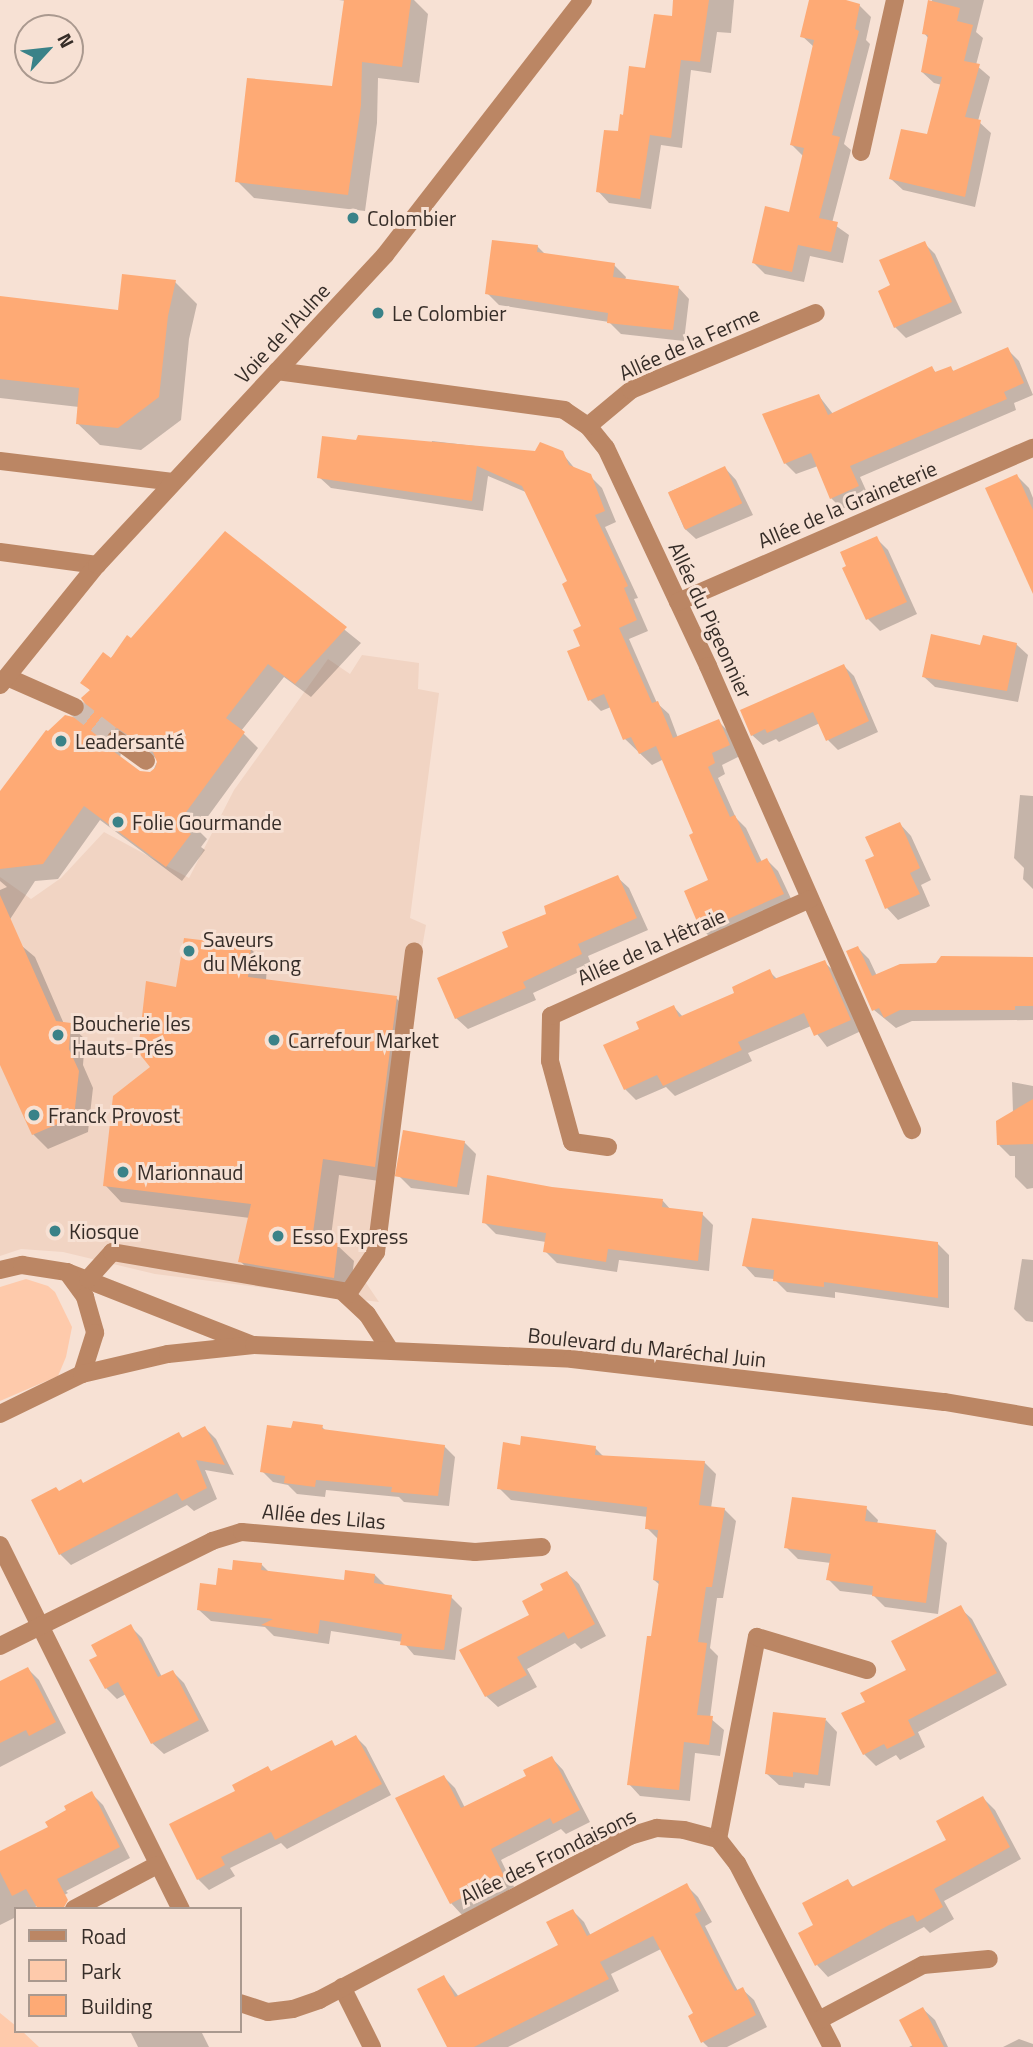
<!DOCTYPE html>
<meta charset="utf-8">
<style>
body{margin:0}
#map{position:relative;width:1033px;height:2047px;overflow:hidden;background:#f7e1d4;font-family:"Titillium Web",sans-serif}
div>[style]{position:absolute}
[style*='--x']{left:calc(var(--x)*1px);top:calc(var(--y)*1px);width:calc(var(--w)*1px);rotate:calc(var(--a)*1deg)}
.built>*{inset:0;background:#f1d4c3}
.green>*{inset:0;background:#fecaab}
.shadow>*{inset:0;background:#0003}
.building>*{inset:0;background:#feaa75;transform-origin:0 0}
.minor-tunnel>*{height:18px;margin-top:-9px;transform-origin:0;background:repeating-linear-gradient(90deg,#d0bdb2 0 18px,transparent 0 27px)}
.minor>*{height:18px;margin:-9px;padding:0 9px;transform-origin:9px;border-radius:9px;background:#bb8664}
.dots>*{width:19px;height:19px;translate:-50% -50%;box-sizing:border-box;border:4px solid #f7e1d4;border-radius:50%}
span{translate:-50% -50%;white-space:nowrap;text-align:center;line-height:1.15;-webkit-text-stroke:6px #f7e1d4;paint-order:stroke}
.poi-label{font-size:21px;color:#362d28}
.left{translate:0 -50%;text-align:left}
.street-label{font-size:21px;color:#362d28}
.legend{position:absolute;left:14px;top:1907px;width:228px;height:126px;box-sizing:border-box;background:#f7e1d4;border:2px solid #aa998f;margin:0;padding:9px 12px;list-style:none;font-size:21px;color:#362d28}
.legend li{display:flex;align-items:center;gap:14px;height:35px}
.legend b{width:35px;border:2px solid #aa998f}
.north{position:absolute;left:14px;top:14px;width:70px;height:70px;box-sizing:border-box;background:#f7e1d4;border:2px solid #aa998f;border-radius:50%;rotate:63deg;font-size:19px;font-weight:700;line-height:28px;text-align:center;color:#362d28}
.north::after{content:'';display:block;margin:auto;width:24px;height:32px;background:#3a8288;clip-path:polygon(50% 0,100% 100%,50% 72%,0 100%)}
</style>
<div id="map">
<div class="built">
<div style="clip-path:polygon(362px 655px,419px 663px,418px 689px,439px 693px,410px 918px,426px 925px,364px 1280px,379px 1302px,155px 1274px,63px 1252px,21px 1249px,0 1256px,0 877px,31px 899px,61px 878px,104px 832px,189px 878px,234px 790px,328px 659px,350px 674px)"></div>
</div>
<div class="green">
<div style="clip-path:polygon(26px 1279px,48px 1286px,55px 1292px,72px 1327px,66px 1357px,58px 1376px,0 1401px,0 1287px)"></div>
<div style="clip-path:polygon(0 2013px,16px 2026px,16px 2031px,22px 2031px,39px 2047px,0 2047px)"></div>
</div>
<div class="shadow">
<div style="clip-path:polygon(339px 0,414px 0,428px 14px,419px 83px,378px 78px,377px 123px,365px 211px,254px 198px,237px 181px,333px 88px,346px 1px)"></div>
<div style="clip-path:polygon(675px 0,734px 0,731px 33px,717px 32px,711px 73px,691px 70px,682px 148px,661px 145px,651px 209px,609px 203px,598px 191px,625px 117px,673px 18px)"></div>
<div style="clip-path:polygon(811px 0,838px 0,859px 5px,871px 17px,866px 40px,870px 44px,844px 144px,851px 150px,832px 223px,849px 235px,843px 263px,810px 256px,804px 282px,765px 274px,754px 263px,791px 214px,803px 156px,791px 144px,814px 47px,802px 36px)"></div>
<div style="clip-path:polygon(932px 0,984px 0,976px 32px,983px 38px,976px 65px,990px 77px,978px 121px,991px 133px,975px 207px,903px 190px,891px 179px,929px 136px,942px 85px,934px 83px,922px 72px,929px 39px,924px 33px)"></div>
<div style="clip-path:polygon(924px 243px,935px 254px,962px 313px,906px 338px,895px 327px)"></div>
<div style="clip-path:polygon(537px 246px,546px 255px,614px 265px,626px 277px,625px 280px,678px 287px,689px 299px,684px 341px,621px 334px,609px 322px,499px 305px,487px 293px)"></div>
<div style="clip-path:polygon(175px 282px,197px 304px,189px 339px,181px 420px,141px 450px,100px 445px,77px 423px,79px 407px,0 398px,0 298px,120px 312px)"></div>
<div style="clip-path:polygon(1007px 349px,1019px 361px,1033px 395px,1014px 403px,1016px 410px,860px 477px,869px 497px,842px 509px,831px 498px,818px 466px,796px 474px,785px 463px,819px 396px,833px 414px,932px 368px,937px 374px,950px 368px,955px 372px)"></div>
<div style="clip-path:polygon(432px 441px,536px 453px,562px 453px,576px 470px,590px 476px,602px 488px,616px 522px,605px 527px,638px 598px,634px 599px,648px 631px,629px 639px,657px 703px,669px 714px,678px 738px,719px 722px,730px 733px,740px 756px,722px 765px,725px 774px,718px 778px,736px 818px,746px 828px,762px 862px,767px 860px,778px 871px,794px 905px,714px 941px,703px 930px,710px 881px,696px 834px,664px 759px,652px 765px,625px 739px,611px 707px,601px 711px,590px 700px,582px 647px,584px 627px,570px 582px,528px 493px,488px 476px,483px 511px,331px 488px,319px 477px,358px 442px,431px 445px)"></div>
<div style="clip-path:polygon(725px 468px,736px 480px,753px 515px,696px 539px,684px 528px,669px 492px)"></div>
<div style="clip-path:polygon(1017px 476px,1029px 488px,1033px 498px,1033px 563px)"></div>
<div style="clip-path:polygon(evenodd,225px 533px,361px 643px,311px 697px,284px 677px,241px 731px,258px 748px,198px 830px,207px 839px,201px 847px,205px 850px,182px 881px,100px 820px,58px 879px,35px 881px,3px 930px,35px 957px,64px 1024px,70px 1025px,85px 1039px,83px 1065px,93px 1088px,88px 1132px,48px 1149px,33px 1134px,0 1060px,0 890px,7px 887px,0 881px,0 795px,87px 713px,91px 691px,83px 683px,131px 640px,225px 533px,133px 742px,158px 760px,152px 773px,139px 772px,120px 758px,122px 747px,133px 742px)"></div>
<div style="clip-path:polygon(876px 538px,888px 550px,917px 614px,880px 631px,868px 619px)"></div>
<div style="clip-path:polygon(1016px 644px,1028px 655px,1018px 702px,935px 687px,923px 676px,981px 647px)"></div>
<div style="clip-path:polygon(844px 666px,854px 676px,878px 732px,838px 750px,828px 740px,820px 723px,779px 742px,776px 739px,763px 745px,752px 735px)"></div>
<div style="clip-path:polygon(1020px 795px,1033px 796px,1033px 889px,1023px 879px,1024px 868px,1014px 858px)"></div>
<div style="clip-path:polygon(900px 824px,911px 836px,931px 880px,921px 885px,930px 906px,898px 920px,887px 908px,877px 857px)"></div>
<div style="clip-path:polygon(617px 877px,629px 888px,648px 930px,588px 956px,592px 966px,533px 993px,536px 1000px,468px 1029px,456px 1018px,511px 948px,548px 915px)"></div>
<div style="clip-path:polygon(250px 948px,267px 965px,266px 981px,396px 998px,413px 1015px,392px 1183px,339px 1175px,330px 1244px,337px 1245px,354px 1261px,350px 1294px,257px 1278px,240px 1261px,250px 1218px,121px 1202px,105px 1185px,152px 1067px,177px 989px)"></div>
<div style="clip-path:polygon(858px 948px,869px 959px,877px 976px,1033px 959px,1033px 1020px,912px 1021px,896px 1028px,874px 1010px)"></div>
<div style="clip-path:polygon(824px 962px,836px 973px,861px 1031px,827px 1047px,811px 1026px,748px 1053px,752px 1061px,675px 1096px,666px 1087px,636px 1100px,625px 1089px,641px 1030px,674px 1007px,683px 1017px,736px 994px,769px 971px,778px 980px)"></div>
<div style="clip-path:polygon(1012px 1082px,1033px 1086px,1033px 1188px,1027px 1189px,1015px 1177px,1015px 1156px,1010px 1156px,999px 1145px,1013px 1113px)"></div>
<div style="clip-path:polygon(464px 1142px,476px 1154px,469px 1195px,411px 1188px,399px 1176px)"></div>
<div style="clip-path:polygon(551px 1188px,663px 1201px,671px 1210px,702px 1214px,713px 1225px,709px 1271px,619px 1260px,617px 1272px,557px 1263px,545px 1251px,546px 1242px,496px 1234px,484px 1222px)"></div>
<div style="clip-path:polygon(937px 1243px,949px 1255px,949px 1308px,835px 1292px,835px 1298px,787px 1292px,774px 1279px,755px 1277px,744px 1265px)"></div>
<div style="clip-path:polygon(1022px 1259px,1033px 1260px,1033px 1322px,1026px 1321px,1014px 1309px)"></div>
<div style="clip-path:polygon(322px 1427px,326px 1431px,444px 1446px,455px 1457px,449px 1506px,404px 1502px,399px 1497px,326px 1490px,325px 1497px,297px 1494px,288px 1485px,273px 1482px,262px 1471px,293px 1430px)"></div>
<div style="clip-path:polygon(205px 1428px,216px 1439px,234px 1475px,205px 1470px,217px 1499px,194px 1511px,187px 1505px,71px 1565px,60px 1554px,59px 1492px,84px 1485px,179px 1434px,184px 1439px)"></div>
<div style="clip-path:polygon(595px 1448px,604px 1457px,704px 1462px,716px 1474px,711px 1508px,724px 1509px,736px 1521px,723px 1598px,717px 1598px,710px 1648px,718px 1656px,710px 1718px,724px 1730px,720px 1756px,695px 1753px,690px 1801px,640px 1796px,629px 1784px,660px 1585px,654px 1580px,659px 1540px,647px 1528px,648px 1517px,511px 1500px,499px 1488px)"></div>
<div style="clip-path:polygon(866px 1508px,878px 1520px,877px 1524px,936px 1532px,947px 1543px,938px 1614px,885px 1607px,873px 1595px,840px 1591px,828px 1579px,831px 1563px,798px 1559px,786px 1547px)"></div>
<div style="clip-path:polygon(261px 1564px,270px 1573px,346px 1582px,375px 1575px,386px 1586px,451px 1597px,462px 1608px,455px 1660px,414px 1655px,403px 1642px,331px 1631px,329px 1644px,274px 1636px,265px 1627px,211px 1621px,199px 1610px,234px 1572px)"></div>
<div style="clip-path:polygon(567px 1573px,579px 1584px,606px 1636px,581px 1649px,575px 1643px,527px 1669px,537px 1687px,498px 1707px,486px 1696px,545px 1591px)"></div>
<div style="clip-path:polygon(960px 1608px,972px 1619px,1007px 1685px,918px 1732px,925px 1747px,900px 1760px,896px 1755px,876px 1766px,864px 1754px,867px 1702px,908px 1671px)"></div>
<div style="clip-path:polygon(131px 1627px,142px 1638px,162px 1677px,173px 1672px,184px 1683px,209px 1731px,164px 1754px,152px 1743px,126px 1694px,117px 1699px,106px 1688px)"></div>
<div style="clip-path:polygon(28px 1669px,39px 1680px,66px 1733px,0 1767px,0 1683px)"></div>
<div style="clip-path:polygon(826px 1720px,837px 1732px,830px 1786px,805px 1783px,804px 1788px,779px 1785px,767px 1774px)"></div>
<div style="clip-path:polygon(356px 1737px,366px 1747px,391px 1795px,287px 1849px,281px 1843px,230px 1868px,235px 1876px,209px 1890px,198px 1879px,237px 1792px,272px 1773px)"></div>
<div style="clip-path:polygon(552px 1758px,563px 1770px,590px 1822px,566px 1834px,561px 1829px,501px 1860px,514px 1887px,462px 1915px,451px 1903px,444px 1777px,455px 1788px,465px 1808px,529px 1777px)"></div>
<div style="clip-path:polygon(91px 1793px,103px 1805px,130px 1858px,66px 1891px,68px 1893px,43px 1907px,40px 1904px,32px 1909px,16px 1909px,16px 1917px,0 1925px,0 1853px,50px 1827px)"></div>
<div style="clip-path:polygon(983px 1798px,995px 1810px,1021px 1859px,944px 1901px,954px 1919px,930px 1933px,924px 1927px,828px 1977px,817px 1965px,848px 1881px,854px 1888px,949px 1841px)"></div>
<div style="clip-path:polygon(686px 1885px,698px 1897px,712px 1922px,705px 1926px,734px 1984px,738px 1991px,742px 1989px,754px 2000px,767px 2027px,727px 2047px,708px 2047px,703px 2042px,695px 2014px,661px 1949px,611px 1974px,619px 1991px,508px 2047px,449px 2047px,444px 1977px,459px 1997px,560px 1946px,573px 1911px,584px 1922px,591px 1936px)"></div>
<div style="clip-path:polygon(923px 2009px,935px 2020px,948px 2047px,909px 2047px,913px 2045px)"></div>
<div style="clip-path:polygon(130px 2031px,201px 2031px,209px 2047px,138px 2047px)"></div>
<div style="clip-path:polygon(1019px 2039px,1033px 2044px,1033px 2047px,1003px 2047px)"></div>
</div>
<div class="building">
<div style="clip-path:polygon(344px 0,411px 0,402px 67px,362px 62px,361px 105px,348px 195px,235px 182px,247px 78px,332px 86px)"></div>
<div style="clip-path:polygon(673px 0,709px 0,700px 62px,681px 60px,671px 138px,650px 135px,640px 199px,596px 192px,604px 130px,618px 131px,620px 114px,623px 115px,629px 66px,645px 68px,654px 14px,672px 16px)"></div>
<div style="clip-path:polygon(809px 0,846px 0,860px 4px,855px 29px,859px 31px,832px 135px,840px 137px,819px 218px,838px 222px,831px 252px,798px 245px,792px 272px,752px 263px,765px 206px,789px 212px,804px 148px,790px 145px,814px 40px,800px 37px)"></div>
<div style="clip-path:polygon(928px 0,960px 8px,957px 21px,973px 25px,964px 61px,980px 64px,965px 117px,981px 120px,965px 197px,889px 179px,901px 129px,927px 134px,942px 77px,921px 72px,928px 35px,922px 34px)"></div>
<div style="clip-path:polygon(492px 240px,538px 245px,537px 252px,615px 263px,613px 277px,679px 286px,673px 330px,607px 323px,608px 313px,485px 294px)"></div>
<div style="clip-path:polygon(925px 241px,952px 302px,894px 328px,878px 291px,890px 285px,879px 260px)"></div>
<div style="clip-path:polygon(122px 274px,176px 280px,168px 316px,159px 397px,118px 428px,76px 424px,79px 388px,0 379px,0 296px,118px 310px)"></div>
<div style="clip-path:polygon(1008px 347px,1024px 383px,1004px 392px,1007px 399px,850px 466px,859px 486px,830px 499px,811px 453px,784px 464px,762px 414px,819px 394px,828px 415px,932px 366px,935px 372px,951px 366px,953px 371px)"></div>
<div style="clip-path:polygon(358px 435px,535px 451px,540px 442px,563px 451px,569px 465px,591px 474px,605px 511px,595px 515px,628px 586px,624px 588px,637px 620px,619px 628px,652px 703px,658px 701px,673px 738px,719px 719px,730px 745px,712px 753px,715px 763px,708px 767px,730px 817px,735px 815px,757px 863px,767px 858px,784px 894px,701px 931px,684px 891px,708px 880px,689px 835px,693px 833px,656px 746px,639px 754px,631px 737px,623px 740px,604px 694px,588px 701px,567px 651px,580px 646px,573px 630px,581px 626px,562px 584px,567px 581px,522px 486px,477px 466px,472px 501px,317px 478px,322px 436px,356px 440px)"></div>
<div style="left:725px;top:466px;width:41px;height:63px;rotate:65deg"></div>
<div style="clip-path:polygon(1017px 474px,1033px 510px,1033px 594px,985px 488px)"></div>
<div style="clip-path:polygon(evenodd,225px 531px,347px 627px,295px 684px,268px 664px,226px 718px,245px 732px,184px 815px,193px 823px,187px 831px,191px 834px,166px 867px,84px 806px,43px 864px,0 869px,0 791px,46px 730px,48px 731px,65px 715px,77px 718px,85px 712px,86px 705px,81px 698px,90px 690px,80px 683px,103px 652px,111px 658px,127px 635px,131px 638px,225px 531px,117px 728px,153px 752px,157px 762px,155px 768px,150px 772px,140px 771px,109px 748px,105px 737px,107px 732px,117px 728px)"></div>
<div style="clip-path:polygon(877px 536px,907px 602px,866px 620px,842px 568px,846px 566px,840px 552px)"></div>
<div style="clip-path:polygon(931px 634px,980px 645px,983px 635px,1017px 643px,1007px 691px,922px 677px)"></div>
<div style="clip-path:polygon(844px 664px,869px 721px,826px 741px,813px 712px,767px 733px,765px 729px,751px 736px,740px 710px)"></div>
<div style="clip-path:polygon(900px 822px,920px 868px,910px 873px,920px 894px,885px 909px,865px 860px,874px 856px,865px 837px)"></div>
<div style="clip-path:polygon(618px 875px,637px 918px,578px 944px,582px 954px,523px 982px,526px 988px,455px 1019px,437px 978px,508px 947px,502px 932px,546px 914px,544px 906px)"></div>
<div style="clip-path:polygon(0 895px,56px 1021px,71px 1023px,69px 1049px,79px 1071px,74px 1117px,32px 1135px,0 1065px)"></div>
<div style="clip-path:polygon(184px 938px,251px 946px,248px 977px,397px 996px,375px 1167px,323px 1159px,312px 1240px,338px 1243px,334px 1278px,238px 1262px,251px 1204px,103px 1186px,113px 1096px,150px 1067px,138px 1052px,146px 981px,176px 987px)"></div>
<div style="clip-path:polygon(858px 946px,872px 976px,900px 964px,936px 963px,941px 956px,1033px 957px,1033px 1006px,1015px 1006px,1015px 1010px,900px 1010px,884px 1018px,879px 1008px,872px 1011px,846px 951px)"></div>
<div style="clip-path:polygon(825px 960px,851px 1020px,814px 1036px,804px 1013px,738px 1042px,742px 1050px,663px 1086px,657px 1075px,624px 1090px,603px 1045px,639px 1029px,636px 1022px,674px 1005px,679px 1017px,734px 993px,732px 987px,770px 969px,774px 979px)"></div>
<div style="clip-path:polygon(1033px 1099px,1033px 1144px,997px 1145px,996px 1121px)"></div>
<div style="left:403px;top:1130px;width:63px;height:47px;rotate:10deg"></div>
<div style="clip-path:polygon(487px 1175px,552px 1187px,663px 1199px,662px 1207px,703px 1212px,698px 1261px,608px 1249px,606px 1262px,543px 1252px,546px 1233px,482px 1223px)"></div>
<div style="clip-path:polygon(752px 1218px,938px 1242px,938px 1298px,824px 1282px,824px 1287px,773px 1281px,774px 1270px,742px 1266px)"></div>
<div style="clip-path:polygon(293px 1421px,323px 1425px,322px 1429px,445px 1445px,438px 1496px,391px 1492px,392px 1487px,316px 1480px,315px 1487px,284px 1483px,285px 1476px,260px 1472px,267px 1425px,291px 1428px)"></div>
<div style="clip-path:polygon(205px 1426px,225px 1465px,196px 1460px,207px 1488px,182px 1501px,177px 1493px,59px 1555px,31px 1500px,56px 1487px,59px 1491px,81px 1479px,83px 1483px,179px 1432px,182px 1438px)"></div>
<div style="clip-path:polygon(521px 1436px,596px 1446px,595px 1455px,705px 1461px,699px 1505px,725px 1508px,712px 1587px,706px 1587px,698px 1642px,707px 1643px,697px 1715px,713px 1716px,709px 1745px,684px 1742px,679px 1790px,627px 1785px,647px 1636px,651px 1636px,659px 1581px,653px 1580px,658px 1530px,645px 1529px,647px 1507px,497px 1489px,503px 1442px,520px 1445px)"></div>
<div style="clip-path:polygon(792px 1497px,867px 1506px,865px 1521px,936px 1530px,926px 1603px,872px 1596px,873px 1586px,826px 1580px,831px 1554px,784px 1548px)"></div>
<div style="clip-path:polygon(233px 1560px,262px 1563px,261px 1570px,344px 1580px,345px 1570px,375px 1574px,374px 1583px,452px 1595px,444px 1650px,400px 1645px,402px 1634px,320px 1620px,318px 1634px,261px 1625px,273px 1619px,197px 1610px,200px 1583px,216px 1585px,218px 1568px,232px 1570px)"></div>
<div style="clip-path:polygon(567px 1571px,595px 1624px,568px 1639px,564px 1632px,517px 1657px,527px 1675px,485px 1697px,459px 1650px,529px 1615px,522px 1601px,543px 1590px,540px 1584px)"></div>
<div style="clip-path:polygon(961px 1605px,997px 1673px,908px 1720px,915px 1735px,887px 1749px,884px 1744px,863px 1755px,841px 1713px,865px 1702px,860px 1693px,906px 1670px,891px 1641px)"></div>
<div style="clip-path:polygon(131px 1624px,158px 1677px,173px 1670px,199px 1720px,151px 1744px,118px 1682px,105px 1689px,89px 1660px,97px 1656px,91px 1645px)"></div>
<div style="clip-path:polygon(28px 1667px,56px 1722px,29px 1736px,26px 1730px,0 1743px,0 1681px)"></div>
<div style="clip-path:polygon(773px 1712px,826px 1718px,818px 1775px,793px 1772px,793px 1777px,765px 1774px)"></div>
<div style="clip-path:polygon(356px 1735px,382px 1784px,275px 1840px,271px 1832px,221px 1857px,225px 1865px,197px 1880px,169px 1824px,235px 1791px,232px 1785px,268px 1766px,271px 1771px,332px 1740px,335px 1746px)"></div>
<div style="clip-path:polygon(552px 1756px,580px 1810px,553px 1824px,550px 1818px,491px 1849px,504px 1876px,450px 1904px,395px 1798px,444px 1775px,461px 1808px,526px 1776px,523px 1770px)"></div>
<div style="clip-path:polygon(92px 1791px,120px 1847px,57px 1879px,68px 1900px,63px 1909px,38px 1909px,26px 1889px,12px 1896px,0 1872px,0 1851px,48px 1827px,45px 1822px,66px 1810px,64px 1806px)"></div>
<div style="clip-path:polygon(983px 1796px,1010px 1847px,934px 1889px,943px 1907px,917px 1922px,913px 1915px,889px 1925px,815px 1966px,798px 1933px,813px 1925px,802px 1903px,848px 1879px,852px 1887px,946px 1840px,936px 1821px)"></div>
<div style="clip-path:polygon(687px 1883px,701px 1911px,695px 1914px,723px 1970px,735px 1991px,743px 1987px,756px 2015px,701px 2043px,688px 2016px,693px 2013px,653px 1936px,600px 1962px,609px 1979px,474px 2047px,447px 2047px,417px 1989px,444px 1975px,455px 1997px,558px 1945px,546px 1922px,573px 1909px,587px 1936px)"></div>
<div style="clip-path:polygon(923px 2007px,944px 2047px,913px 2047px,899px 2020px)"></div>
</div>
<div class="minor-tunnel">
<div style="--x:75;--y:707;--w:52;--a:38"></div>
</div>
<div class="minor">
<div style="--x:861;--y:152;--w:156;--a:-77.4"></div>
<div style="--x:277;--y:371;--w:290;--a:7.7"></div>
<div style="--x:564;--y:410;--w:29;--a:34"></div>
<div style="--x:588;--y:426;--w:28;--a:51"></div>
<div style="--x:606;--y:448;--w:241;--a:64.9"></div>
<div style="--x:708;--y:666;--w:507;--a:66.27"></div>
<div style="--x:588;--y:426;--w:56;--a:-39.9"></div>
<div style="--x:631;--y:390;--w:200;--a:-22.6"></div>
<div style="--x:0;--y:461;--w:174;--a:6.9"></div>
<div style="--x:0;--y:552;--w:98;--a:7.6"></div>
<div style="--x:678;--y:602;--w:387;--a:-23.5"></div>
<div style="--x:7;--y:677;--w:74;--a:23.8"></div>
<div style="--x:0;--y:685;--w:154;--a:-51.1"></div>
<div style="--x:97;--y:565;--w:423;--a:-47.1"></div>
<div style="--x:385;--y:255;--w:323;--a:-52.2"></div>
<div style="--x:116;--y:739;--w:37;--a:36"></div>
<div style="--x:608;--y:1147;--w:36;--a:-172"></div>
<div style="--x:572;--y:1142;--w:84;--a:-105.2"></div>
<div style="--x:550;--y:1061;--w:45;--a:-88.7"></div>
<div style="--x:551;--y:1016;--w:284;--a:-24.3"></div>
<div style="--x:0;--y:1270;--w:23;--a:-13"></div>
<div style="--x:22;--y:1265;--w:46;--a:8.8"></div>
<div style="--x:67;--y:1272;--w:197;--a:21.5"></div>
<div style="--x:67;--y:1272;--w:31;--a:54"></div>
<div style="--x:85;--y:1297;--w:37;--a:74"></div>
<div style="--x:95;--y:1333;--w:43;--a:107.6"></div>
<div style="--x:88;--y:1279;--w:36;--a:-48"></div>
<div style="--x:112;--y:1252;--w:233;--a:9.6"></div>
<div style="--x:342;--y:1291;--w:34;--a:43"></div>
<div style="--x:367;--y:1314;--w:43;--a:57.4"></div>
<div style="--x:347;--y:1295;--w:52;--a:-56"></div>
<div style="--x:376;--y:1252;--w:303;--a:-82.8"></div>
<div style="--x:0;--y:1414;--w:91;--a:-26"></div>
<div style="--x:82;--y:1374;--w:88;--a:-13.1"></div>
<div style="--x:168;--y:1354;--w:86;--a:-6"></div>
<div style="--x:254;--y:1345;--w:318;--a:2.5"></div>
<div style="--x:572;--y:1359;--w:375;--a:6.6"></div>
<div style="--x:945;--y:1402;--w:89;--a:9.7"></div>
<div style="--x:0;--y:1545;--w:407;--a:63.6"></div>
<div style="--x:0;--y:1646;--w:237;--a:-26.3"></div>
<div style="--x:212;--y:1541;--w:31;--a:-17"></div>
<div style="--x:242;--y:1532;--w:234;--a:4.9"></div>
<div style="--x:475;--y:1552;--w:67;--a:-4.3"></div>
<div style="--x:718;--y:1839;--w:206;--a:-79.1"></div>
<div style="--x:757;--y:1637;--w:115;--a:16.7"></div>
<div style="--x:74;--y:1909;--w:94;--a:-27.9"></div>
<div style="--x:342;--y:1987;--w:67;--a:63.4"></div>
<div style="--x:240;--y:2003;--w:29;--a:18"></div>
<div style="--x:268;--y:2012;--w:25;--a:-7"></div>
<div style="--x:293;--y:2009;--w:28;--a:-19"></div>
<div style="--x:319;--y:2000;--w:352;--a:-27.8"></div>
<div style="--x:630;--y:1836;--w:28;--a:-17"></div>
<div style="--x:657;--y:1828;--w:27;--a:4"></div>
<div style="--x:684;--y:1830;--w:35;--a:15"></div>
<div style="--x:718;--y:1839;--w:31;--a:52"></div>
<div style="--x:737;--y:1863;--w:207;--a:62.7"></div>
<div style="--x:819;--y:2020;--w:118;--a:-27.9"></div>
<div style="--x:923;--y:1965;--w:66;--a:-5.2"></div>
</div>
<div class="dots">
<div style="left:353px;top:218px;background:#3a8288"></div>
<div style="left:378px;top:313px;background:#3a8288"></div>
<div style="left:61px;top:741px;background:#3a8288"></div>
<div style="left:118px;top:822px;background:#3a8288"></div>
<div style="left:189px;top:951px;background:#3a8288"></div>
<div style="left:58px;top:1035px;background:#3a8288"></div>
<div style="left:274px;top:1040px;background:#3a8288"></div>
<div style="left:34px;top:1115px;background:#3a8288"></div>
<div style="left:123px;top:1172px;background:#3a8288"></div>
<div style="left:55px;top:1231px;background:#3a8288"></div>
<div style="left:278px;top:1236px;background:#3a8288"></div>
</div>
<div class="poi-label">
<span class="left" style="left:367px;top:218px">Colombier</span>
<span class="left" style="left:392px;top:313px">Le Colombier</span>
<span class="left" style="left:75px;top:741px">Leadersanté</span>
<span class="left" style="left:132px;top:822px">Folie Gourmande</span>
<span class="left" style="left:203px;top:951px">Saveurs<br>du Mékong</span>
<span class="left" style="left:72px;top:1035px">Boucherie les<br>Hauts-Prés</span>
<span class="left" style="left:288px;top:1040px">Carrefour Market</span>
<span class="left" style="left:48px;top:1115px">Franck Provost</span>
<span class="left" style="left:137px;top:1172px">Marionnaud</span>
<span class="left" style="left:69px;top:1231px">Kiosque</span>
<span class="left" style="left:292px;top:1236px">Esso Express</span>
</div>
<div class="street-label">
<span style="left:282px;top:333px;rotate:-47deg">Voie de l'Aulne</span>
<span style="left:689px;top:343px;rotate:-24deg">Allée de la Ferme</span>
<span style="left:847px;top:504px;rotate:-23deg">Allée de la Graineterie</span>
<span style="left:711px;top:620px;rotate:65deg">Allée du Pigeonnier</span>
<span style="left:651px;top:946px;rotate:-24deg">Allée de la Hêtraie</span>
<span style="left:647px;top:1347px;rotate:6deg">Boulevard du Maréchal Juin</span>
<span style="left:324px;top:1516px;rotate:5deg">Allée des Lilas</span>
<span style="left:548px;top:1856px;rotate:-26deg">Allée des Frondaisons</span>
</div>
<ul class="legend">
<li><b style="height:9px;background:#bb8664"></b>Road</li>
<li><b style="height:19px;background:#fecaab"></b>Park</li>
<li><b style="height:19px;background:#feaa75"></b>Building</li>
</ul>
<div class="north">N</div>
</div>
